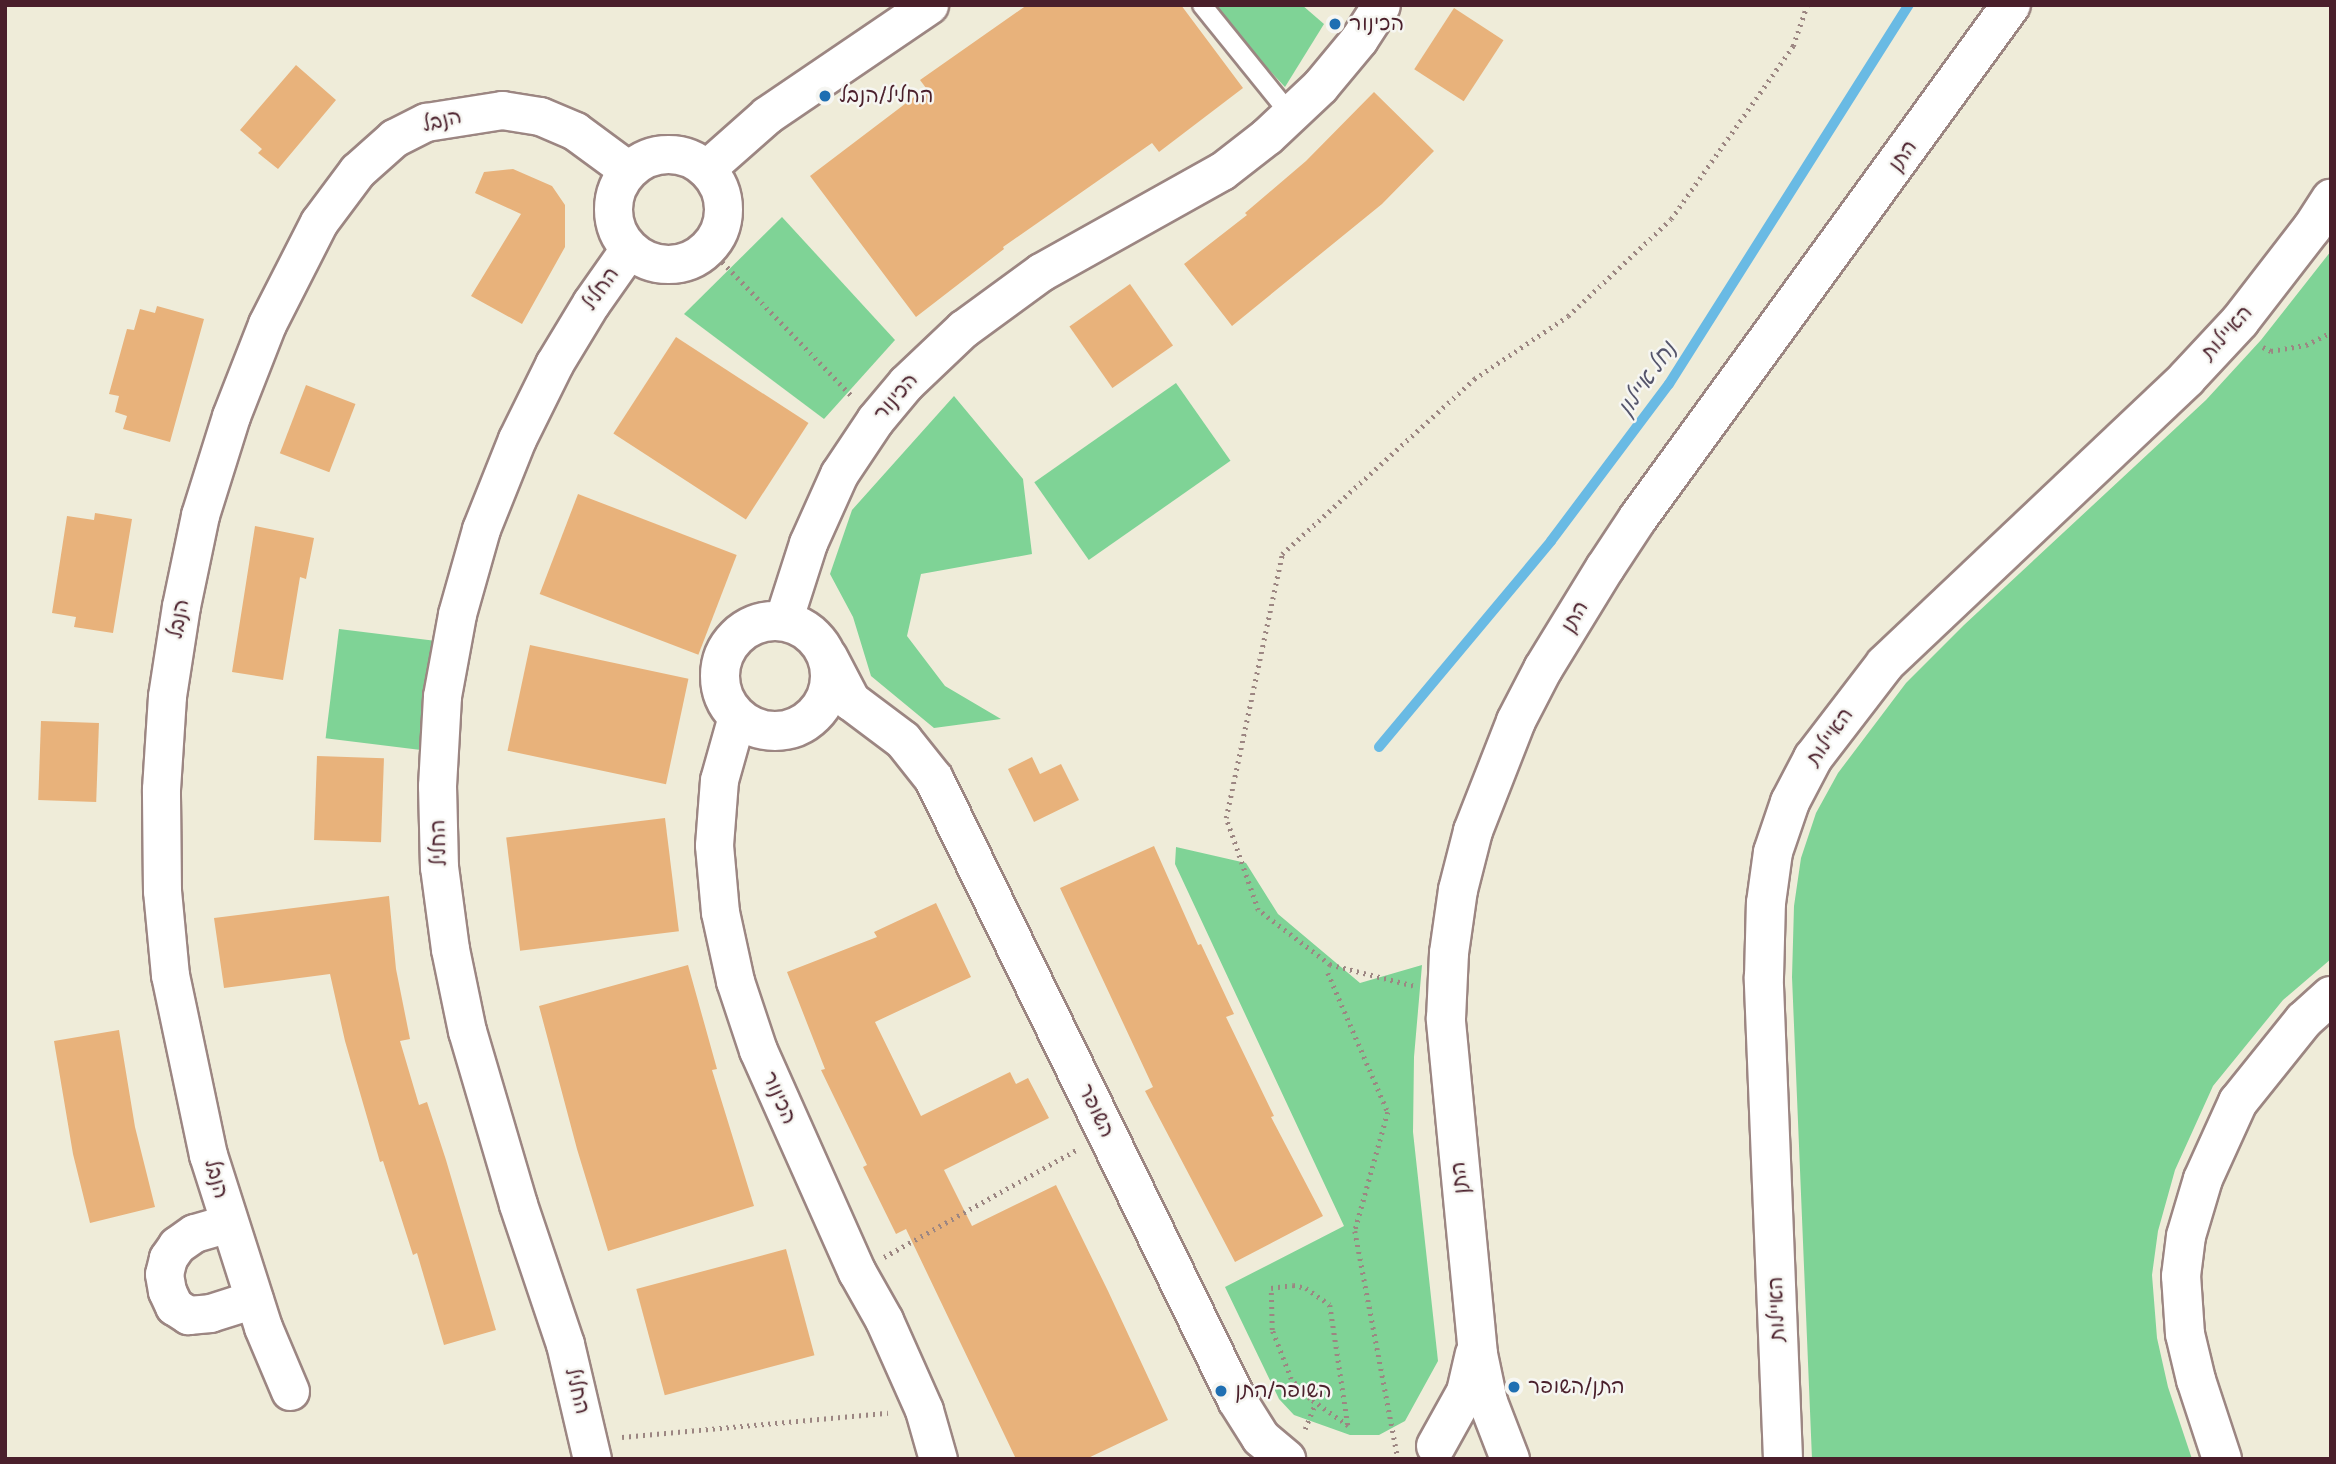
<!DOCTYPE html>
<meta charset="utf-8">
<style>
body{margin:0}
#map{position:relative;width:2336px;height:1464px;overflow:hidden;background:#efecd9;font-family:Pangolin,"Playpen Sans Hebrew",sans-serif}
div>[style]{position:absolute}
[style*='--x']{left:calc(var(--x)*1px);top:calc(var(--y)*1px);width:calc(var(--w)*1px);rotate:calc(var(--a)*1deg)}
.green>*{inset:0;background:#7fd396;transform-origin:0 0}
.stream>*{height:10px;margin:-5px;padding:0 5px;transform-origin:5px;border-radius:5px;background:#69bae4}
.building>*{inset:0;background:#e8b27b;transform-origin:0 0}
.path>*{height:4.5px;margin-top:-2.25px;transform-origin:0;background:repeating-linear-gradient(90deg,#9c8682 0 2px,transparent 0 7px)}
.roads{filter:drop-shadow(2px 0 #9c8682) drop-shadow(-2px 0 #9c8682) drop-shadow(0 2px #9c8682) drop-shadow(0 -2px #9c8682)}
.service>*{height:18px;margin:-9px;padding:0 9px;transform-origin:9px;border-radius:9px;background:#fff}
.minor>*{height:37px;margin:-18.5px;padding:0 18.5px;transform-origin:18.5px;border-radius:18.5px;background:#fff}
.minor>.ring{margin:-18.5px;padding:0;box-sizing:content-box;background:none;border:37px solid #fff;border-radius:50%}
.tertiary>*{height:38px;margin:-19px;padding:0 19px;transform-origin:19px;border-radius:19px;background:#fff}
.tertiary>.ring{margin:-19px;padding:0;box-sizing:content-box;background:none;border:38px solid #fff;border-radius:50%}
.dots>*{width:19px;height:19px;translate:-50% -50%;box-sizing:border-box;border:4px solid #f6f6f2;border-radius:50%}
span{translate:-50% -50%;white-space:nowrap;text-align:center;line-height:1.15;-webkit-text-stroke:5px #f6f6f2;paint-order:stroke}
.poi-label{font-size:21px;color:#4a1f2b}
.left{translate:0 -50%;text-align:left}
.street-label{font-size:21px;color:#4a1f2b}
.water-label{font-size:23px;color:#55556c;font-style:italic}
.frame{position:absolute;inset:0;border:7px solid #4a1f2b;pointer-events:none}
</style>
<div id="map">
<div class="green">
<div style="clip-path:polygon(1208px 5px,1302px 5px,1324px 24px,1285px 87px)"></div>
<div style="clip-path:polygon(782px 217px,895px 340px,824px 419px,684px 314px)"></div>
<div style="clip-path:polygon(2331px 251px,2331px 959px,2283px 1000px,2213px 1086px,2175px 1170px,2158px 1231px,2152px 1275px,2157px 1338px,2168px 1387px,2192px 1459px,1812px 1459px,1792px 977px,1794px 906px,1801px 858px,1816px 813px,1838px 773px,1906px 683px,1964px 625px,2206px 400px,2261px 340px)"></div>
<div style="left:1176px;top:383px;width:95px;height:173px;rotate:55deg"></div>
<div style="clip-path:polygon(954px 396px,1023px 479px,1032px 554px,921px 574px,907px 636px,945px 686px,1001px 719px,934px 728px,871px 676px,853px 617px,830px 574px,852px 510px)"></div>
<div style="left:339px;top:629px;width:94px;height:110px;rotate:7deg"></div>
<div style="clip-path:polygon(1176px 847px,1246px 863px,1278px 914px,1360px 983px,1422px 965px,1414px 1057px,1413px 1132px,1438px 1361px,1405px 1421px,1379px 1435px,1350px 1435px,1294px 1415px,1279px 1399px,1225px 1287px,1344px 1226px,1175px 864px)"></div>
</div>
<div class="stream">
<div style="--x:1379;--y:747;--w:268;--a:-50.1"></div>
<div style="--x:1551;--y:541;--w:196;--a:-53.1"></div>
<div style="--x:1669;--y:384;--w:449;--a:-57.7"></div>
</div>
<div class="building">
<div style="clip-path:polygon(1027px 5px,1181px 5px,1243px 88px,1159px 152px,1152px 143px,1003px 247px,1004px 249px,916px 317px,810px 176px,926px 88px,920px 80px)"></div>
<div style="left:1454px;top:8px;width:59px;height:73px;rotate:33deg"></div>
<div style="clip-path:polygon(296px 65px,336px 100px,278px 169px,258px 153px,262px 149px,240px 130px)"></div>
<div style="clip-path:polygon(1374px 92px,1434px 151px,1382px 204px,1232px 326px,1184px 264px,1247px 215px,1245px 213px,1306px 161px)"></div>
<div style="clip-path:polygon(513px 169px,552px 186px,565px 205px,565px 247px,522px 324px,471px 296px,521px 214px,475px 193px,484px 172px)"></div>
<div style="left:1130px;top:284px;width:75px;height:74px;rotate:55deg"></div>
<div style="clip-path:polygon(157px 306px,204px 319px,170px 442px,123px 429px,127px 416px,115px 412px,119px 396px,109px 394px,127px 329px,134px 330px,140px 309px,155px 313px)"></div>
<div style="left:676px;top:337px;width:158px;height:115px;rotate:33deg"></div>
<div style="left:306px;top:385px;width:53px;height:73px;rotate:21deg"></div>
<div style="left:578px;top:494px;width:170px;height:107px;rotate:21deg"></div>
<div style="clip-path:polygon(95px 513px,132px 519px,113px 633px,74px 627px,76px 617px,52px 613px,67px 516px,94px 520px)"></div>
<div style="clip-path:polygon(255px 526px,314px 538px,306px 579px,300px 577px,283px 680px,232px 672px)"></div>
<div style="left:530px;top:645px;width:162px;height:108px;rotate:12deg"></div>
<div style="left:41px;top:721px;width:58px;height:79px;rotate:2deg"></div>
<div style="left:317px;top:756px;width:67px;height:84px;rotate:2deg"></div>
<div style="clip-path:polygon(1032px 757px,1040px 774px,1061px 764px,1079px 800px,1034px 822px,1008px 769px)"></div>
<div style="left:665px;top:818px;width:114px;height:160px;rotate:83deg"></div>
<div style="clip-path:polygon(1154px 846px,1198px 945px,1201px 944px,1234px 1014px,1226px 1017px,1274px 1116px,1271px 1117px,1323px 1216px,1235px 1262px,1145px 1091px,1153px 1087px,1060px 888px)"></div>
<div style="clip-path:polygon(389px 896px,396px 969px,410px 1039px,400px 1041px,419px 1105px,427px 1102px,446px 1160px,496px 1330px,444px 1345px,417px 1253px,413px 1255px,383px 1161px,380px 1162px,345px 1041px,330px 974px,224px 988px,214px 918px)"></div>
<div style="clip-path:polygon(936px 903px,971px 977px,875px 1022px,921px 1116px,1010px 1072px,1016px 1084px,1028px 1078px,1049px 1118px,944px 1170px,972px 1226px,1056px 1185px,1108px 1291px,1168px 1420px,1086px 1459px,1016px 1459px,906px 1229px,896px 1234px,863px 1167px,867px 1165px,821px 1070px,825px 1069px,787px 972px,877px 937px,874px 932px)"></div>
<div style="clip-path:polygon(688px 965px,717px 1069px,712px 1070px,754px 1206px,608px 1251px,577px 1149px,539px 1006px)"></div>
<div style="clip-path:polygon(119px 1030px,135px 1127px,155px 1207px,90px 1223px,73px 1154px,54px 1041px)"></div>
<div style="left:786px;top:1249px;width:110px;height:155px;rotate:75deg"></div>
</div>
<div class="path">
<div style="--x:708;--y:247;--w:209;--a:46"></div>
<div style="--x:2263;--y:347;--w:9;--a:27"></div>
<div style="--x:2271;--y:351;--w:36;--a:-10"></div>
<div style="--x:2306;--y:345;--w:28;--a:-27"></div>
<div style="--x:1328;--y:973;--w:151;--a:66.7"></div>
<div style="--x:1388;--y:1112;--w:123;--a:105.5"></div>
<div style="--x:1355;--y:1231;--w:232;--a:79.3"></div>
<div style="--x:1413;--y:986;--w:86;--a:-165.8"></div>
<div style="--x:1330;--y:965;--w:91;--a:-142.6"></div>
<div style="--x:1258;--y:910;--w:97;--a:-109.2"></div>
<div style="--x:1226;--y:818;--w:270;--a:-78"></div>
<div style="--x:1282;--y:554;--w:260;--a:-42.3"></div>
<div style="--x:1474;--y:379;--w:113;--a:-33.8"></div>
<div style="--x:1568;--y:316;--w:141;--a:-43.3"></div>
<div style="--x:1671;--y:219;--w:212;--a:-54.8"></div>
<div style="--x:1793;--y:46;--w:43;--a:-71.1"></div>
<div style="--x:884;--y:1257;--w:222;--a:-29.1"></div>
<div style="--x:1293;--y:1285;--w:13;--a:13"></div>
<div style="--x:1306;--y:1288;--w:29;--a:35"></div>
<div style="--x:1330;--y:1305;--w:122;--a:81.5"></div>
<div style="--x:1348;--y:1426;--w:47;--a:-144.6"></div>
<div style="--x:1310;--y:1399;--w:28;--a:-134"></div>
<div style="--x:1291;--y:1379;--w:53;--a:-111.2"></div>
<div style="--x:1272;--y:1330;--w:42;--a:-91.4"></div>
<div style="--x:1271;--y:1288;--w:22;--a:-8"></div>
<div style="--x:1305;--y:1429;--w:27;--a:-68"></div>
<div style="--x:622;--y:1437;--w:267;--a:-5.2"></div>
</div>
<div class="roads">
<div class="service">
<div style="--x:1202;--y:5;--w:140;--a:51.1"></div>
</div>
<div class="minor">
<div class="ring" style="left:613px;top:154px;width:73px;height:73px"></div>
<div style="--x:706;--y:169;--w:81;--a:-41.5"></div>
<div style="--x:767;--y:115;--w:196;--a:-34.2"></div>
<div style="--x:783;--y:621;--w:82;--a:-72.2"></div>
<div style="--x:808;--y:543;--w:76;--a:-65.8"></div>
<div style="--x:839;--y:474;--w:65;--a:-56.3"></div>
<div style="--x:875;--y:420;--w:48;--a:-50"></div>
<div style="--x:906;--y:383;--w:79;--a:-43.5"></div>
<div style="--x:963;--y:329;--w:97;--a:-36.2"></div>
<div style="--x:1041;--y:272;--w:207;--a:-29.2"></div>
<div style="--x:1222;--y:171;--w:57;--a:-37.9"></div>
<div style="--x:1267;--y:136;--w:73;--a:-43.3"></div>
<div style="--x:1320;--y:86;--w:61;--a:-50.3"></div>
<div style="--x:1359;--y:39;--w:40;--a:-57.1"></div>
<div style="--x:737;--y:716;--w:66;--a:105.7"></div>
<div style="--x:719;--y:780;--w:65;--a:94.4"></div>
<div style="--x:714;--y:845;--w:67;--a:84.9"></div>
<div style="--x:720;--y:912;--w:71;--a:77.7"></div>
<div style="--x:735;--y:981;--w:73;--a:71.6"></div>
<div style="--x:758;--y:1050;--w:243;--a:66"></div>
<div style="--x:857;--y:1272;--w:55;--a:60.6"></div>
<div style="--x:884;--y:1320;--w:98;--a:66"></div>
<div style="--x:924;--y:1410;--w:51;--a:74.1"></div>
<div style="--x:229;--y:1223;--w:36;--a:164"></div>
<div style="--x:194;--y:1233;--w:21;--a:145"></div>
<div style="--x:177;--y:1245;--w:16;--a:125"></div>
<div style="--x:168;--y:1258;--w:16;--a:104"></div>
<div style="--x:164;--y:1274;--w:17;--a:80"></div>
<div style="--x:167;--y:1291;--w:17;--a:65"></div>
<div style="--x:174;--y:1306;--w:17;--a:33"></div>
<div style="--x:188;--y:1315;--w:22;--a:-5"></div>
<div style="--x:210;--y:1313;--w:46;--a:-17.7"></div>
<div style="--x:290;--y:1391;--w:69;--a:-112.9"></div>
<div style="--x:263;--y:1327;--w:181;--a:-107.7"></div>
<div style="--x:208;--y:1155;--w:184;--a:-101.9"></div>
<div style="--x:170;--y:975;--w:84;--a:-95.4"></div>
<div style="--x:162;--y:891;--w:102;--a:-90.6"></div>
<div style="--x:161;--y:789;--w:93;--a:-86.3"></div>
<div style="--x:167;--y:696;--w:91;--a:-81.2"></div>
<div style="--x:181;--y:606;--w:93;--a:-78.2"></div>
<div style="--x:200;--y:515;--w:104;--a:-72.6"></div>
<div style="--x:231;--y:416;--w:99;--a:-68.6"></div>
<div style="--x:267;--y:324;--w:114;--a:-63"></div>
<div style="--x:319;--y:222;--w:64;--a:-53.3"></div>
<div style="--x:357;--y:171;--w:50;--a:-41.7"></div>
<div style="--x:394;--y:138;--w:36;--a:-27"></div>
<div style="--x:426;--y:122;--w:77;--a:-9"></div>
<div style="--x:502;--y:110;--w:38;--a:9"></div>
<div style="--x:540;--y:116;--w:38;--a:23"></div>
<div style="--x:575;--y:131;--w:66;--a:36.3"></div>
<div style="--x:592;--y:1459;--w:118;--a:-103.2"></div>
<div style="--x:565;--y:1344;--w:148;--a:-108.6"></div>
<div style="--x:518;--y:1204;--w:180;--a:-106.4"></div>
<div style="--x:467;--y:1031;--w:84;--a:-101.7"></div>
<div style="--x:450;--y:949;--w:83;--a:-97.6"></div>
<div style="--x:439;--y:867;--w:81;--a:-91.4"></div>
<div style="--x:437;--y:786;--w:90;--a:-86.8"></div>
<div style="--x:442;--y:696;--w:83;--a:-79.6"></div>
<div style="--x:457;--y:614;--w:88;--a:-74.2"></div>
<div style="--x:481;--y:529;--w:97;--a:-68.2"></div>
<div style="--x:517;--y:439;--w:84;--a:-63.7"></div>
<div style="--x:554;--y:364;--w:71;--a:-58.8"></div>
<div style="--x:591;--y:303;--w:66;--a:-54.9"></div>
</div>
<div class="tertiary">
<div class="ring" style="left:720px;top:621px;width:72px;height:72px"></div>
<div style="--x:828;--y:657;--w:50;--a:62.4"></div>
<div style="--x:851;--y:701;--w:65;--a:36.9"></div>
<div style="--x:903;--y:740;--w:50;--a:51.5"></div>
<div style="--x:934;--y:779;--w:691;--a:63.99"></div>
<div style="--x:1237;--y:1400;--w:45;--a:57.7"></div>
<div style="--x:1261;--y:1438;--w:33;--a:40"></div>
<div style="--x:1436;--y:1446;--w:62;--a:-60.9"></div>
<div style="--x:1466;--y:1392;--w:39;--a:-77"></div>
<div style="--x:1510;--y:1459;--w:61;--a:-111.1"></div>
<div style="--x:1488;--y:1402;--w:49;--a:-101.8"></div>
<div style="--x:1478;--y:1354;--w:337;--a:-95.5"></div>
<div style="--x:1446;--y:1019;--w:66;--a:-87.4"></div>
<div style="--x:1449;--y:953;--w:64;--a:-81.9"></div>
<div style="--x:1458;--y:890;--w:61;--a:-75.7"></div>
<div style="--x:1473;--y:831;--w:118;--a:-68.6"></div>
<div style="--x:1516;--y:721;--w:59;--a:-62.6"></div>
<div style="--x:1543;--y:669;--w:119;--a:-58.5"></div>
<div style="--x:1605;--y:568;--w:60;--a:-56.6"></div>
<div style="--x:1638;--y:518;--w:634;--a:-53.98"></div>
<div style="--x:1783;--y:1459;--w:482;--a:-92.3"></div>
<div style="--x:1764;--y:977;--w:74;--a:-88.5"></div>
<div style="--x:1766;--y:903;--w:51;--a:-82.2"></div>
<div style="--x:1773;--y:852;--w:53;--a:-71.2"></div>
<div style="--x:1790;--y:802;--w:50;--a:-62.4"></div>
<div style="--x:1813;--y:758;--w:118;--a:-52.5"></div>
<div style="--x:1885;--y:664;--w:415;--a:-43.4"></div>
<div style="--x:2186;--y:379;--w:79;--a:-47"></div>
<div style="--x:2240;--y:321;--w:118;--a:-52.3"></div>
<div style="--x:2312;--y:228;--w:35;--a:-57"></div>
<div style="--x:2222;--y:1459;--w:83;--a:-108.2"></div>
<div style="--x:2196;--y:1380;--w:47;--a:-103.4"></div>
<div style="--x:2185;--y:1334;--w:58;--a:-93.9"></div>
<div style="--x:2181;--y:1276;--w:40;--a:-82.9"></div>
<div style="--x:2186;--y:1236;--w:59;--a:-73.4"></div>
<div style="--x:2203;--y:1179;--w:85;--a:-65.6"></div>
<div style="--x:2238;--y:1102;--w:105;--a:-51.2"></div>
<div style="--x:2304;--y:1020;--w:36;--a:-42"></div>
</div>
</div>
<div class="dots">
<div style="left:1335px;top:24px;background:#1f6fb2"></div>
<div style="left:825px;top:96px;background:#1f6fb2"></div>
<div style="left:1514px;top:1387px;background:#1f6fb2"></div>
<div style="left:1221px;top:1391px;background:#1f6fb2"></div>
</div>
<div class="poi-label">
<span class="left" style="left:1349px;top:24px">הכינור</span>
<span class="left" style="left:839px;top:96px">החליל/הנבל</span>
<span class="left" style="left:1528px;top:1387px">התן/השופר</span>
<span class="left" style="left:1235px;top:1391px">השופר/התן</span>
</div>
<div class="street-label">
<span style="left:442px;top:121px;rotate:-14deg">הנבל</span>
<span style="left:1903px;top:156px;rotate:-54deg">התן</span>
<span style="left:601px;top:289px;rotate:-55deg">החליל</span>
<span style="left:2227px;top:333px;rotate:-48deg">האיילות</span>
<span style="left:896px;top:397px;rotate:-49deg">הכינור</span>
<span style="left:1575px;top:617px;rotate:-59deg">התן</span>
<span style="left:179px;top:619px;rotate:-80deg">הנבל</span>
<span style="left:1830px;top:737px;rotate:-55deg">האיילות</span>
<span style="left:439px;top:843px;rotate:-92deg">החליל</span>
<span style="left:779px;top:1098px;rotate:66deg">הכינור</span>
<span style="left:1096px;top:1111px;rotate:64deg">השופר</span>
<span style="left:1460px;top:1178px;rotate:-96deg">התן</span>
<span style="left:216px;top:1179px;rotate:74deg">הנבל</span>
<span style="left:1777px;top:1309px;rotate:-92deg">האיילות</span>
<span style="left:577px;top:1391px;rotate:76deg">החליל</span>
</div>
<div class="water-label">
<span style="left:1647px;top:379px;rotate:-55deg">נחל איילון</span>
</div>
<div class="frame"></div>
</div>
